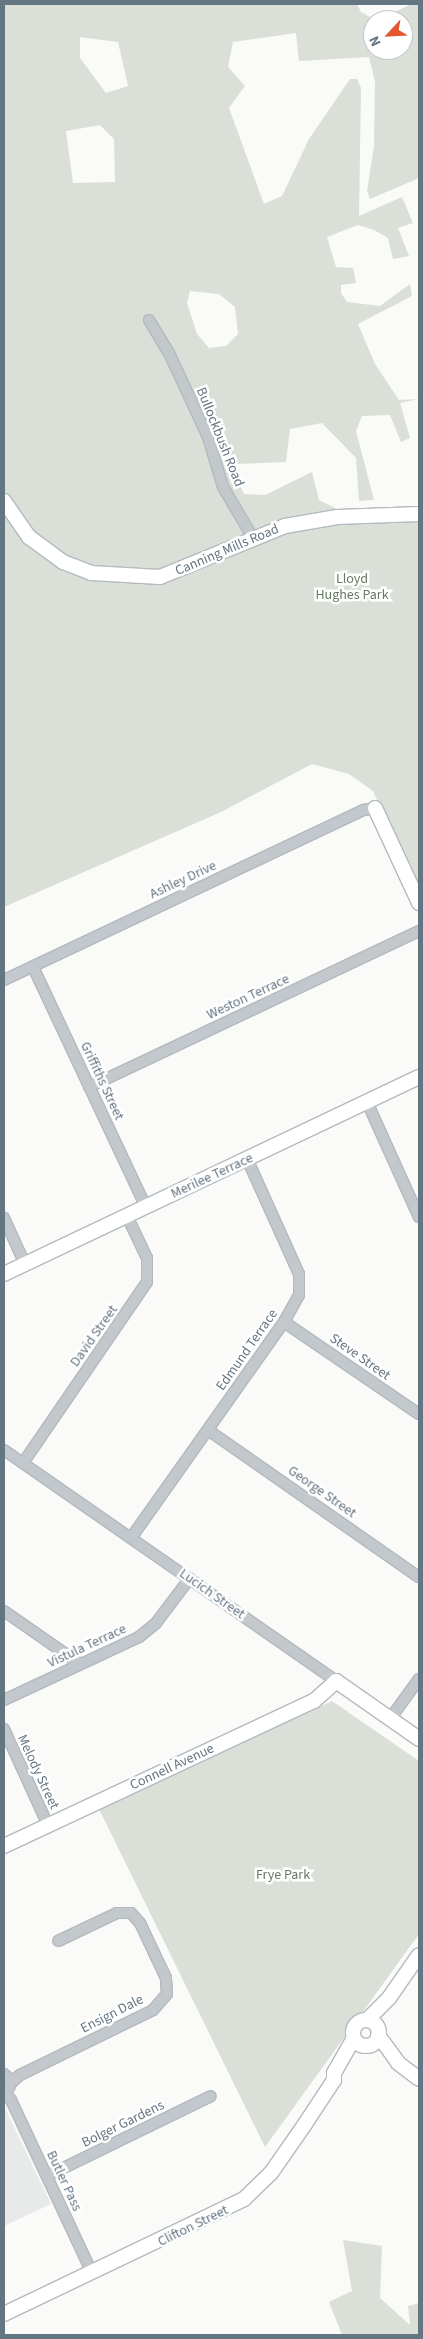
<!DOCTYPE html>
<style>
body{margin:0}
#map{position:relative;width:423px;height:2339px;overflow:hidden;background:#fafaf8;font-family:"Source Sans 3",sans-serif}
div>[style]{position:absolute}
[style*='--x']{left:calc(var(--x)*1px);top:calc(var(--y)*1px);width:calc(var(--w)*1px);rotate:calc(var(--a)*1deg)}
.built>*{inset:0;background:#e8e9e9}
.green>*{inset:0;background:#dadfd7}
.roads{filter:drop-shadow(1px 0 #b3babf) drop-shadow(-1px 0 #b3babf) drop-shadow(0 1px #b3babf) drop-shadow(0 -1px #b3babf)}
.street>*{height:10px;margin:-5px;padding:0 5px;transform-origin:5px;border-radius:5px;background:#c3c8cc}
.secondary>*{height:14px;margin:-7px;padding:0 7px;transform-origin:7px;border-radius:7px;background:#fff}
.secondary>.ring{margin:-7px;padding:0;box-sizing:content-box;background:none;border:14px solid #fff;border-radius:50%}
span{translate:-50% -50%;white-space:nowrap;text-align:center;line-height:1.15;-webkit-text-stroke:5px #fff;paint-order:stroke}
.street-label{font-size:14px;color:#657683}
.park-label{font-size:14px;color:#687a64}
.frame{position:absolute;inset:0;border:5px solid #657683;pointer-events:none}
.north{position:absolute;left:363px;top:10px;width:50px;height:50px;box-sizing:border-box;background:#fff;border:1px solid #c1c8cd;border-radius:50%;rotate:245deg;font-size:14px;font-weight:700;line-height:20px;text-align:center;color:#657683}
.north::after{content:'';display:block;margin:auto;width:18px;height:22px;background:#e4572e;clip-path:polygon(50% 0,100% 100%,50% 72%,0 100%)}
</style>
<div id="map">
<div class="built">
<div style="clip-path:polygon(4px 2106px,51px 2204px,4px 2226px)"></div>
</div>
<div class="green">
<div style="clip-path:polygon(evenodd,4px 4px,357px 4px,361px 12px,376px 20px,373px 20px,373px 50px,403px 50px,403px 20px,377px 20px,412px 4px,419px 4px,419px 178px,370px 199px,367px 191px,374px 146px,375px 82px,369px 57px,299px 61px,296px 33px,233px 42px,228px 67px,245px 86px,229px 108px,264px 204px,282px 196px,309px 139px,350px 79px,357px 79px,361px 88px,359px 216px,402px 197px,413px 223px,398px 228px,409px 256px,393px 259px,388px 238px,374px 230px,358px 225px,327px 237px,336px 267px,353px 268px,356px 283px,341px 285px,341px 293px,347px 302px,380px 306px,410px 284px,412px 296px,358px 324px,375px 364px,399px 400px,419px 399px,400px 403px,410px 438px,401px 442px,390px 415px,362px 416px,356px 431px,374px 500px,359px 501px,356px 458px,322px 423px,290px 429px,286px 462px,236px 464px,234px 471px,244px 494px,265px 495px,312px 472px,319px 500px,359px 520px,419px 518px,419px 894px,373px 791px,349px 774px,312px 764px,221px 812px,4px 907px,4px 4px,80px 37px,118px 42px,128px 86px,106px 93px,80px 58px,80px 37px,4px 4px,100px 125px,114px 139px,115px 182px,73px 183px,66px 131px,100px 125px,4px 4px,190px 291px,219px 294px,235px 307px,238px 334px,226px 346px,209px 348px,197px 334px,187px 303px,190px 291px)"></div>
<div style="clip-path:polygon(332px 1701px,419px 1761px,419px 1934px,265px 2147px,99px 1809px)"></div>
<div style="clip-path:polygon(343px 2240px,382px 2246px,380px 2298px,410px 2325px,408px 2306px,419px 2303px,419px 2335px,342px 2335px,329px 2302px,352px 2291px)"></div>
</div>
<div class="roads">
<div class="street">
<div style="--x:149;--y:320;--w:39;--a:59"></div>
<div style="--x:169;--y:353;--w:93;--a:65.1"></div>
<div style="--x:208;--y:437;--w:52;--a:73.3"></div>
<div style="--x:223;--y:487;--w:59;--a:59.5"></div>
<div style="--x:33;--y:967;--w:265;--a:64.8"></div>
<div style="--x:4;--y:980;--w:397;--a:-25.3"></div>
<div style="--x:363;--y:810;--w:12;--a:-9"></div>
<div style="--x:89;--y:1087;--w:365;--a:-25.3"></div>
<div style="--x:367;--y:1102;--w:126;--a:65.7"></div>
<div style="--x:4;--y:1218;--w:51;--a:65.5"></div>
<div style="--x:284;--y:1322;--w:163;--a:34.3"></div>
<div style="--x:208;--y:1430;--w:257;--a:34.9"></div>
<div style="--x:4;--y:1450;--w:404;--a:34.8"></div>
<div style="--x:23;--y:1463;--w:219;--a:-55.6"></div>
<div style="--x:147;--y:1282;--w:24;--a:-90"></div>
<div style="--x:147;--y:1258;--w:47;--a:-115.5"></div>
<div style="--x:131;--y:1538;--w:265;--a:-54.7"></div>
<div style="--x:284;--y:1322;--w:31;--a:-61"></div>
<div style="--x:299;--y:1295;--w:21;--a:-90"></div>
<div style="--x:299;--y:1274;--w:126;--a:-114.3"></div>
<div style="--x:4;--y:1611;--w:93;--a:34.9"></div>
<div style="--x:4;--y:1700;--w:149;--a:-25"></div>
<div style="--x:139;--y:1637;--w:22;--a:-39"></div>
<div style="--x:156;--y:1623;--w:56;--a:-52.9"></div>
<div style="--x:390;--y:1719;--w:49;--a:-54.1"></div>
<div style="--x:4;--y:1729;--w:106;--a:65.4"></div>
<div style="--x:4;--y:2074;--w:11;--a:41"></div>
<div style="--x:12;--y:2081;--w:8;--a:113"></div>
<div style="--x:11;--y:2083;--w:12;--a:-42"></div>
<div style="--x:20;--y:2075;--w:148;--a:-26"></div>
<div style="--x:153;--y:2010;--w:21;--a:-49"></div>
<div style="--x:167;--y:1994;--w:16;--a:-94"></div>
<div style="--x:166;--y:1978;--w:61;--a:-115.3"></div>
<div style="--x:140;--y:1923;--w:13;--a:-132"></div>
<div style="--x:131;--y:1913;--w:14;--a:180"></div>
<div style="--x:117;--y:1913;--w:65;--a:154.6"></div>
<div style="--x:4;--y:2092;--w:11;--a:49"></div>
<div style="--x:11;--y:2100;--w:191;--a:64.9"></div>
<div style="--x:47;--y:2176;--w:182;--a:-26"></div>
</div>
<div class="secondary">
<div style="--x:4;--y:501;--w:44;--a:55.2"></div>
<div style="--x:29;--y:537;--w:42;--a:36.3"></div>
<div style="--x:63;--y:562;--w:30;--a:21"></div>
<div style="--x:91;--y:573;--w:69;--a:3.3"></div>
<div style="--x:160;--y:577;--w:135;--a:-22.2"></div>
<div style="--x:285;--y:526;--w:53;--a:-9.8"></div>
<div style="--x:337;--y:517;--w:82;--a:-2.1"></div>
<div style="--x:375;--y:808;--w:105;--a:65.1"></div>
<div style="--x:4;--y:1274;--w:459;--a:-25.4"></div>
<div style="--x:4;--y:1846;--w:342;--a:-25.1"></div>
<div style="--x:314;--y:1701;--w:30;--a:-42"></div>
<div style="--x:336;--y:1681;--w:101;--a:34.9"></div>
<div style="--x:367;--y:2020;--w:31;--a:-45"></div>
<div style="--x:389;--y:1998;--w:52;--a:-55.1"></div>
<div class="ring" style="left:353px;top:2020px;width:12px;height:12px"></div>
<div style="--x:378;--y:2035;--w:34;--a:54"></div>
<div style="--x:398;--y:2063;--w:26;--a:37"></div>
<div style="--x:4;--y:2314;--w:266;--a:-25.6"></div>
<div style="--x:244;--y:2199;--w:37;--a:-44"></div>
<div style="--x:271;--y:2173;--w:60;--a:-55.2"></div>
<div style="--x:305;--y:2124;--w:53;--a:-56.6"></div>
<div style="--x:334;--y:2080;--w:7;--a:-90"></div>
<div style="--x:334;--y:2073;--w:40;--a:-60.3"></div>
</div>
</div>
<div class="street-label">
<span style="left:220px;top:437px;rotate:68deg">Bullockbush Road</span>
<span style="left:227px;top:550px;rotate:-23deg">Canning Mills Road</span>
<span style="left:183px;top:880px;rotate:-25deg">Ashley Drive</span>
<span style="left:248px;top:997px;rotate:-25deg">Weston Terrace</span>
<span style="left:102px;top:1081px;rotate:65deg">Griffiths Street</span>
<span style="left:212px;top:1176px;rotate:-25deg">Merilee Terrace</span>
<span style="left:94px;top:1336px;rotate:-55deg">David Street</span>
<span style="left:247px;top:1350px;rotate:-55deg">Edmund Terrace</span>
<span style="left:360px;top:1357px;rotate:35deg">Steve Street</span>
<span style="left:322px;top:1492px;rotate:35deg">George Street</span>
<span style="left:212px;top:1594px;rotate:35deg">Lucich Street</span>
<span style="left:87px;top:1646px;rotate:-25deg">Vistula Terrace</span>
<span style="left:172px;top:1767px;rotate:-25deg">Connell Avenue</span>
<span style="left:38px;top:1772px;rotate:65deg">Melody Street</span>
<span style="left:112px;top:2014px;rotate:-27deg">Ensign Dale</span>
<span style="left:123px;top:2124px;rotate:-26deg">Bolger Gardens</span>
<span style="left:64px;top:2181px;rotate:65deg">Butler Pass</span>
<span style="left:193px;top:2226px;rotate:-26deg">Clifton Street</span>
</div>
<div class="park-label">
<span style="left:352px;top:587px">Lloyd<br>Hughes Park</span>
<span style="left:283px;top:1875px">Frye Park</span>
</div>
<div class="frame"></div>
<div class="north">N</div>
</div>
